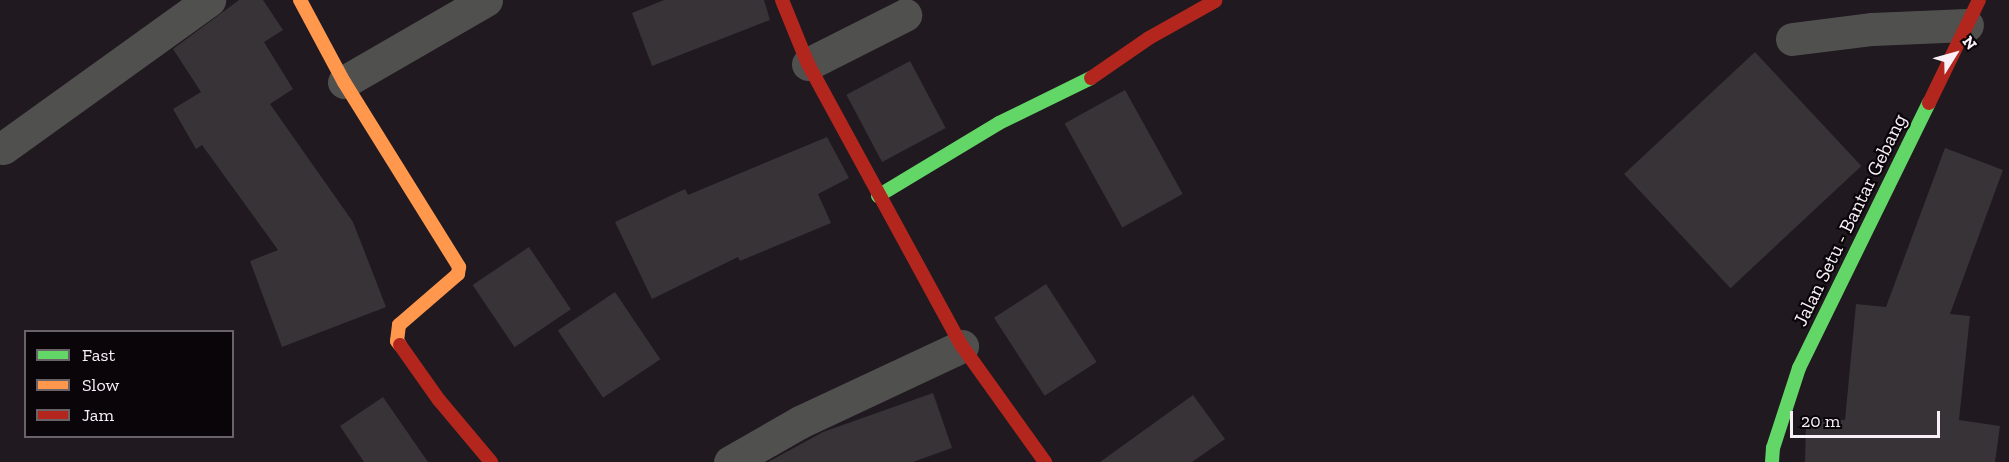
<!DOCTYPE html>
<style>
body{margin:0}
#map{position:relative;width:2009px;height:462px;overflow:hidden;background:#20191f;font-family:"Zilla Slab",serif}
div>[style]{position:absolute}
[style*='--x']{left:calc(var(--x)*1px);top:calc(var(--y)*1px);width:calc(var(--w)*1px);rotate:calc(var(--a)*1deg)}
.building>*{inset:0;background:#383337;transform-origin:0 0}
.street>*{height:33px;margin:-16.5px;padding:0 16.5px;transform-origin:16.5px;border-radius:16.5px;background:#50504f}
.fast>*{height:14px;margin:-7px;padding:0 7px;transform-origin:7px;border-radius:7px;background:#63d668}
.slow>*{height:14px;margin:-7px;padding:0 7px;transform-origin:7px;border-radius:7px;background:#ff974d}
.jam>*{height:14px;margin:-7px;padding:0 7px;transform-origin:7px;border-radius:7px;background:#b3261e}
span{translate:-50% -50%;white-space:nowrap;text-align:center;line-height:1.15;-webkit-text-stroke:4.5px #090508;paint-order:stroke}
.street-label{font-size:20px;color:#faf0f7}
.legend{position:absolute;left:24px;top:330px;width:210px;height:108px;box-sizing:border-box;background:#090508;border:2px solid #696368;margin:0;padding:8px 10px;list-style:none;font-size:18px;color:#faf0f7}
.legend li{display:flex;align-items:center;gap:12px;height:30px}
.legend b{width:30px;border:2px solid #696368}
.north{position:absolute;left:1925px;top:24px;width:60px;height:60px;-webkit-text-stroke:4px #090508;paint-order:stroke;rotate:53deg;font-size:16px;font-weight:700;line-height:24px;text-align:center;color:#faf0f7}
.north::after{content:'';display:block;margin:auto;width:21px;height:27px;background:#faf0f7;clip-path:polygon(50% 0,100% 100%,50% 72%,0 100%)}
.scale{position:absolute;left:1790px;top:411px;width:150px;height:27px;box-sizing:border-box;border:3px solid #faf0f7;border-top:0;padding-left:8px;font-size:18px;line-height:21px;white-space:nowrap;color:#faf0f7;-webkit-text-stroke:4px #090508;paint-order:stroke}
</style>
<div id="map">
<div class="building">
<div style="clip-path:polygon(239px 0,263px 0,283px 30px,264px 42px,293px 89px,270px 104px,353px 222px,386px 307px,282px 347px,250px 261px,278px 250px,202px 145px,196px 149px,173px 109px,201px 92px,173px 49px)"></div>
<div style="clip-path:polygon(664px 0,764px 0,770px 20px,652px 66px,632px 13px)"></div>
<div style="left:1755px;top:52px;width:156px;height:179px;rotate:47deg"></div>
<div style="left:910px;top:61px;width:76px;height:72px;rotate:62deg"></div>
<div style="left:1125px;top:90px;width:119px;height:69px;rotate:61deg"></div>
<div style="clip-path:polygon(827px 137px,849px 178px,818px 194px,831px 223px,740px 261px,738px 257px,652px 299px,615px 222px,685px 189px,688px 195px)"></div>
<div style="clip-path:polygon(1945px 148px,2003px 170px,1950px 314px,1970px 316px,1959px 420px,2000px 426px,1995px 462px,1805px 462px,1806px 419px,1845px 420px,1856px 304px,1886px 307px)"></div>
<div style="left:529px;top:247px;width:75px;height:68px;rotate:56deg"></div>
<div style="left:1046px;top:284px;width:93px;height:62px;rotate:57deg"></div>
<div style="left:615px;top:292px;width:81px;height:69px;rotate:56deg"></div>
<div style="clip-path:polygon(933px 393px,952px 448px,913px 462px,768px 462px,823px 432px)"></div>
<div style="clip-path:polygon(1193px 395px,1225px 439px,1192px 462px,1100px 462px)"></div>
<div style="clip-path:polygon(383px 397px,428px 462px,364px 462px,340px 426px)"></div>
</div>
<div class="street">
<div style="--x:1792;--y:39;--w:81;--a:-7.1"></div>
<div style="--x:1872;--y:29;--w:95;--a:-2.4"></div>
<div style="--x:808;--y:64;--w:109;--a:-26.8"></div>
<div style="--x:344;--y:82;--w:164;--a:-30"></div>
<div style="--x:3;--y:148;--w:254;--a:-35.7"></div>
<div style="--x:730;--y:462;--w:81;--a:-29.7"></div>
<div style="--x:800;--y:422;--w:179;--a:-25.1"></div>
</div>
<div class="fast">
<div style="--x:878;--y:196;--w:141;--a:-31.1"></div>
<div style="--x:999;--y:123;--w:102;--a:-26.1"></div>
<div style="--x:1772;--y:462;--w:14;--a:-86"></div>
<div style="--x:1773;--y:448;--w:84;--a:-72"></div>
<div style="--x:1799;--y:368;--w:295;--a:-63.9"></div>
</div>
<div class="slow">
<div style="--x:300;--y:0;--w:93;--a:61.8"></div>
<div style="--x:344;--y:82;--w:218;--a:58.1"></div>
<div style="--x:459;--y:267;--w:7;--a:98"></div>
<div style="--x:458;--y:274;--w:78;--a:139.2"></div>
<div style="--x:399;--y:325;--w:16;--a:97"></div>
<div style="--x:397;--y:341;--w:5;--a:53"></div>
</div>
<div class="jam">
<div style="--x:782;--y:0;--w:69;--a:67.9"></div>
<div style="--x:808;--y:64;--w:321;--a:61.4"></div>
<div style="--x:962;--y:346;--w:143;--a:54.4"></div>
<div style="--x:1091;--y:78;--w:70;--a:-34.6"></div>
<div style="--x:1149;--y:38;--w:76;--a:-29.3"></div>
<div style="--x:1929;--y:103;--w:114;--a:-64.1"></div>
<div style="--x:400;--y:345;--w:67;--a:54.7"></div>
<div style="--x:439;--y:400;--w:81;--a:50"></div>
</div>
<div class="street-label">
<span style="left:1850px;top:220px;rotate:-64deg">Jalan Setu - Bantar Gebang</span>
</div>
<ul class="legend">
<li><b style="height:8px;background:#63d668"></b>Fast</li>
<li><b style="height:8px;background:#ff974d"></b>Slow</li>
<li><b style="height:8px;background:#b3261e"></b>Jam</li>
</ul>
<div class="north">N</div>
<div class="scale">20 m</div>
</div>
